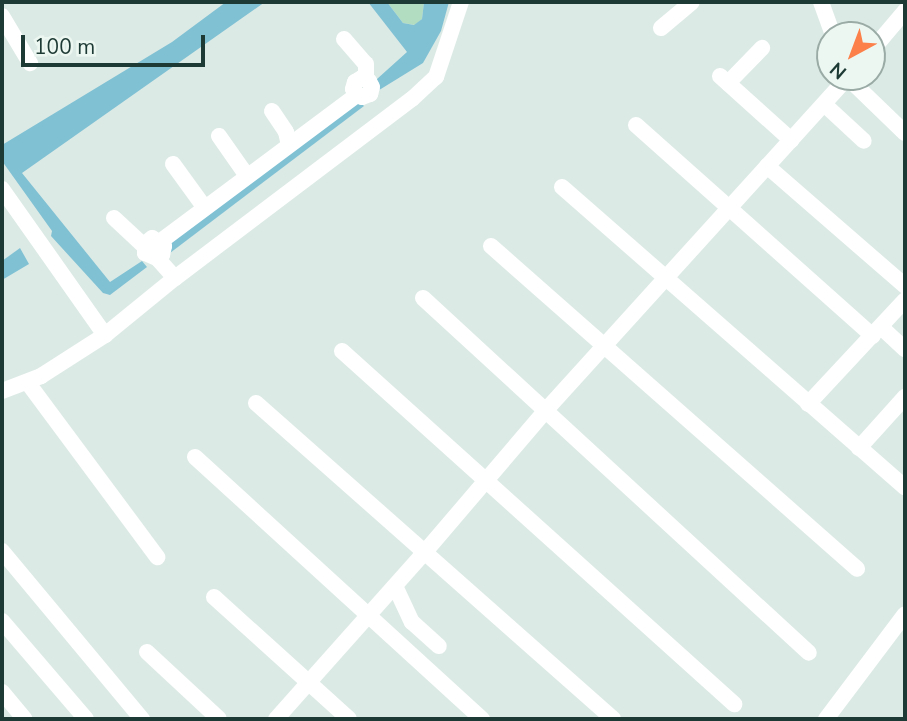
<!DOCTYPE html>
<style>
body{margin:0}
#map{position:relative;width:907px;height:721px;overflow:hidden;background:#dceae5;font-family:"Nunito Sans",sans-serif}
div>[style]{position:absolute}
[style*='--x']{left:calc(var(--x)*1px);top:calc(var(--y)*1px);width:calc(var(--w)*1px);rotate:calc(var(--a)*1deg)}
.green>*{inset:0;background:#b3ddc1}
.water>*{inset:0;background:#80c1d4}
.minor>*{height:16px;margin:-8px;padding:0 8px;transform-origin:8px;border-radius:8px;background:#fff}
span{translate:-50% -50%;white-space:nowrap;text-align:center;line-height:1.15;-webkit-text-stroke:5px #edf7f2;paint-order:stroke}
.frame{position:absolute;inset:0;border:4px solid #1e3a34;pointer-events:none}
.north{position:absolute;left:816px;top:21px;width:70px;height:70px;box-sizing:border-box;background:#edf7f2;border:2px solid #9aaba6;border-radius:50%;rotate:221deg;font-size:19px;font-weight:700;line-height:28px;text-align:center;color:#1e3a34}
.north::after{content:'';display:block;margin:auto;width:24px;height:32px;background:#fb8049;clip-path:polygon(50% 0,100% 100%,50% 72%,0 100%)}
.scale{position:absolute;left:21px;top:35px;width:184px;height:32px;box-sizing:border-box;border:4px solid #1e3a34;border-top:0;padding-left:9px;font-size:21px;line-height:24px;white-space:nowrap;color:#1e3a34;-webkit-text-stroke:5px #edf7f2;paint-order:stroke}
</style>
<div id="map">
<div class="green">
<div style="clip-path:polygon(387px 2px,424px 2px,422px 19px,415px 25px,403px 23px)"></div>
</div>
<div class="water">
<div style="clip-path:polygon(226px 2px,265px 2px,22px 173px,110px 282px,142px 261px,147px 267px,110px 295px,103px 293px,51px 236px,52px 231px,2px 161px,2px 145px,172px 42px)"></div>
<div style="clip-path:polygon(368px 2px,387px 2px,403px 23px,414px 25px,422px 19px,424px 2px,449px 2px,441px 31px,423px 63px,376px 92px,377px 79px,407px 52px)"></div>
<div style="clip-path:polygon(357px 99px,364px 106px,170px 253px,166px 252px,169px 239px)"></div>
<div style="clip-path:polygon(20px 248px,29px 264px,2px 280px,2px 261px)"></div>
</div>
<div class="minor">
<div style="--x:821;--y:2;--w:35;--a:70"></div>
<div style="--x:2;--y:16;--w:55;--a:59.2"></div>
<div style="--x:661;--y:28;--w:40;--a:-40"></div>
<div style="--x:344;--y:39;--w:33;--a:49"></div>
<div style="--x:366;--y:64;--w:15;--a:90"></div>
<div style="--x:872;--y:50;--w:51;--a:-49.8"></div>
<div style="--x:720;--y:76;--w:96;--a:42"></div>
<div style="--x:848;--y:78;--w:79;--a:44"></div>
<div style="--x:728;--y:83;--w:49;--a:-45.8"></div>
<div style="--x:824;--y:104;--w:54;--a:42.8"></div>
<div style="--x:272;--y:111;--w:25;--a:56"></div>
<div style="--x:286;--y:132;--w:13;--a:77"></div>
<div style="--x:636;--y:125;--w:317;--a:41.7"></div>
<div style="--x:219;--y:136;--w:49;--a:55"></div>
<div style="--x:173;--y:164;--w:54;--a:54"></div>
<div style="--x:767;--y:166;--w:183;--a:41"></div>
<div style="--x:562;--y:187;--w:456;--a:41.2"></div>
<div style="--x:2;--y:189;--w:179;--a:54.8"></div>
<div style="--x:114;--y:218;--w:41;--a:43"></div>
<div style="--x:161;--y:241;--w:244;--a:-36.7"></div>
<div style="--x:357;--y:95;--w:5;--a:22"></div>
<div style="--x:362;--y:97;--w:9;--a:-21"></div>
<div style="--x:370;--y:94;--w:7;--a:-74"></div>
<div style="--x:372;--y:87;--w:7;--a:-117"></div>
<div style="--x:369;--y:81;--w:8;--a:-157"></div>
<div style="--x:362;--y:78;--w:8;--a:150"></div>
<div style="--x:355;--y:82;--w:7;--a:106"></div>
<div style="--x:353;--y:89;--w:7;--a:56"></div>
<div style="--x:491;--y:246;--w:488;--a:41.4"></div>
<div style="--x:157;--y:258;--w:6;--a:-31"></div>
<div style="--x:162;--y:255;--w:9;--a:-77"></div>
<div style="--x:164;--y:246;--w:14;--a:-146"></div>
<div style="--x:152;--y:238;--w:9;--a:139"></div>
<div style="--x:145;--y:244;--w:9;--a:90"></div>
<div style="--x:145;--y:253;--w:13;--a:23"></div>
<div style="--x:157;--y:258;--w:27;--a:48"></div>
<div style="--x:423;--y:298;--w:524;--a:42.6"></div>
<div style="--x:881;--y:327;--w:33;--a:43"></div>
<div style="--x:342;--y:351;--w:528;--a:42"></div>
<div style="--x:28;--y:383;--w:217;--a:53.4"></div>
<div style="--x:2;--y:391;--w:42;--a:-21"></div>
<div style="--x:41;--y:376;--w:76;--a:-32.6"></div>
<div style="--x:105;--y:335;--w:90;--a:-39.2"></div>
<div style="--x:175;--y:278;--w:297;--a:-37.1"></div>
<div style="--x:412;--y:99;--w:33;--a:-43"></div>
<div style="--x:436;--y:77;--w:79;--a:-71.6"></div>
<div style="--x:256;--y:403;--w:477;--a:41.5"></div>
<div style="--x:808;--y:404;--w:142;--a:-47"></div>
<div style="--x:859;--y:448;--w:69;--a:-48"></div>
<div style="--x:195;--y:457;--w:389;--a:42.4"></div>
<div style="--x:2;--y:551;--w:219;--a:50.2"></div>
<div style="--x:395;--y:586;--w:40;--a:65"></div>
<div style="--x:412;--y:622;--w:36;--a:42"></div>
<div style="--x:214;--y:597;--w:182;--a:42.1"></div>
<div style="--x:2;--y:621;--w:129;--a:49.4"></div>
<div style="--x:147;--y:652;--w:98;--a:42.9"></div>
<div style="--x:2;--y:692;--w:35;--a:50"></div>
<div style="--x:276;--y:719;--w:222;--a:-48.3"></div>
<div style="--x:424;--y:553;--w:188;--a:-49.5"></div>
<div style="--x:546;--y:410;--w:450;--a:-47.8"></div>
<div style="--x:826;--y:719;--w:131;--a:-53"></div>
</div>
<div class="frame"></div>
<div class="north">N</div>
<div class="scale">100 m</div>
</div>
